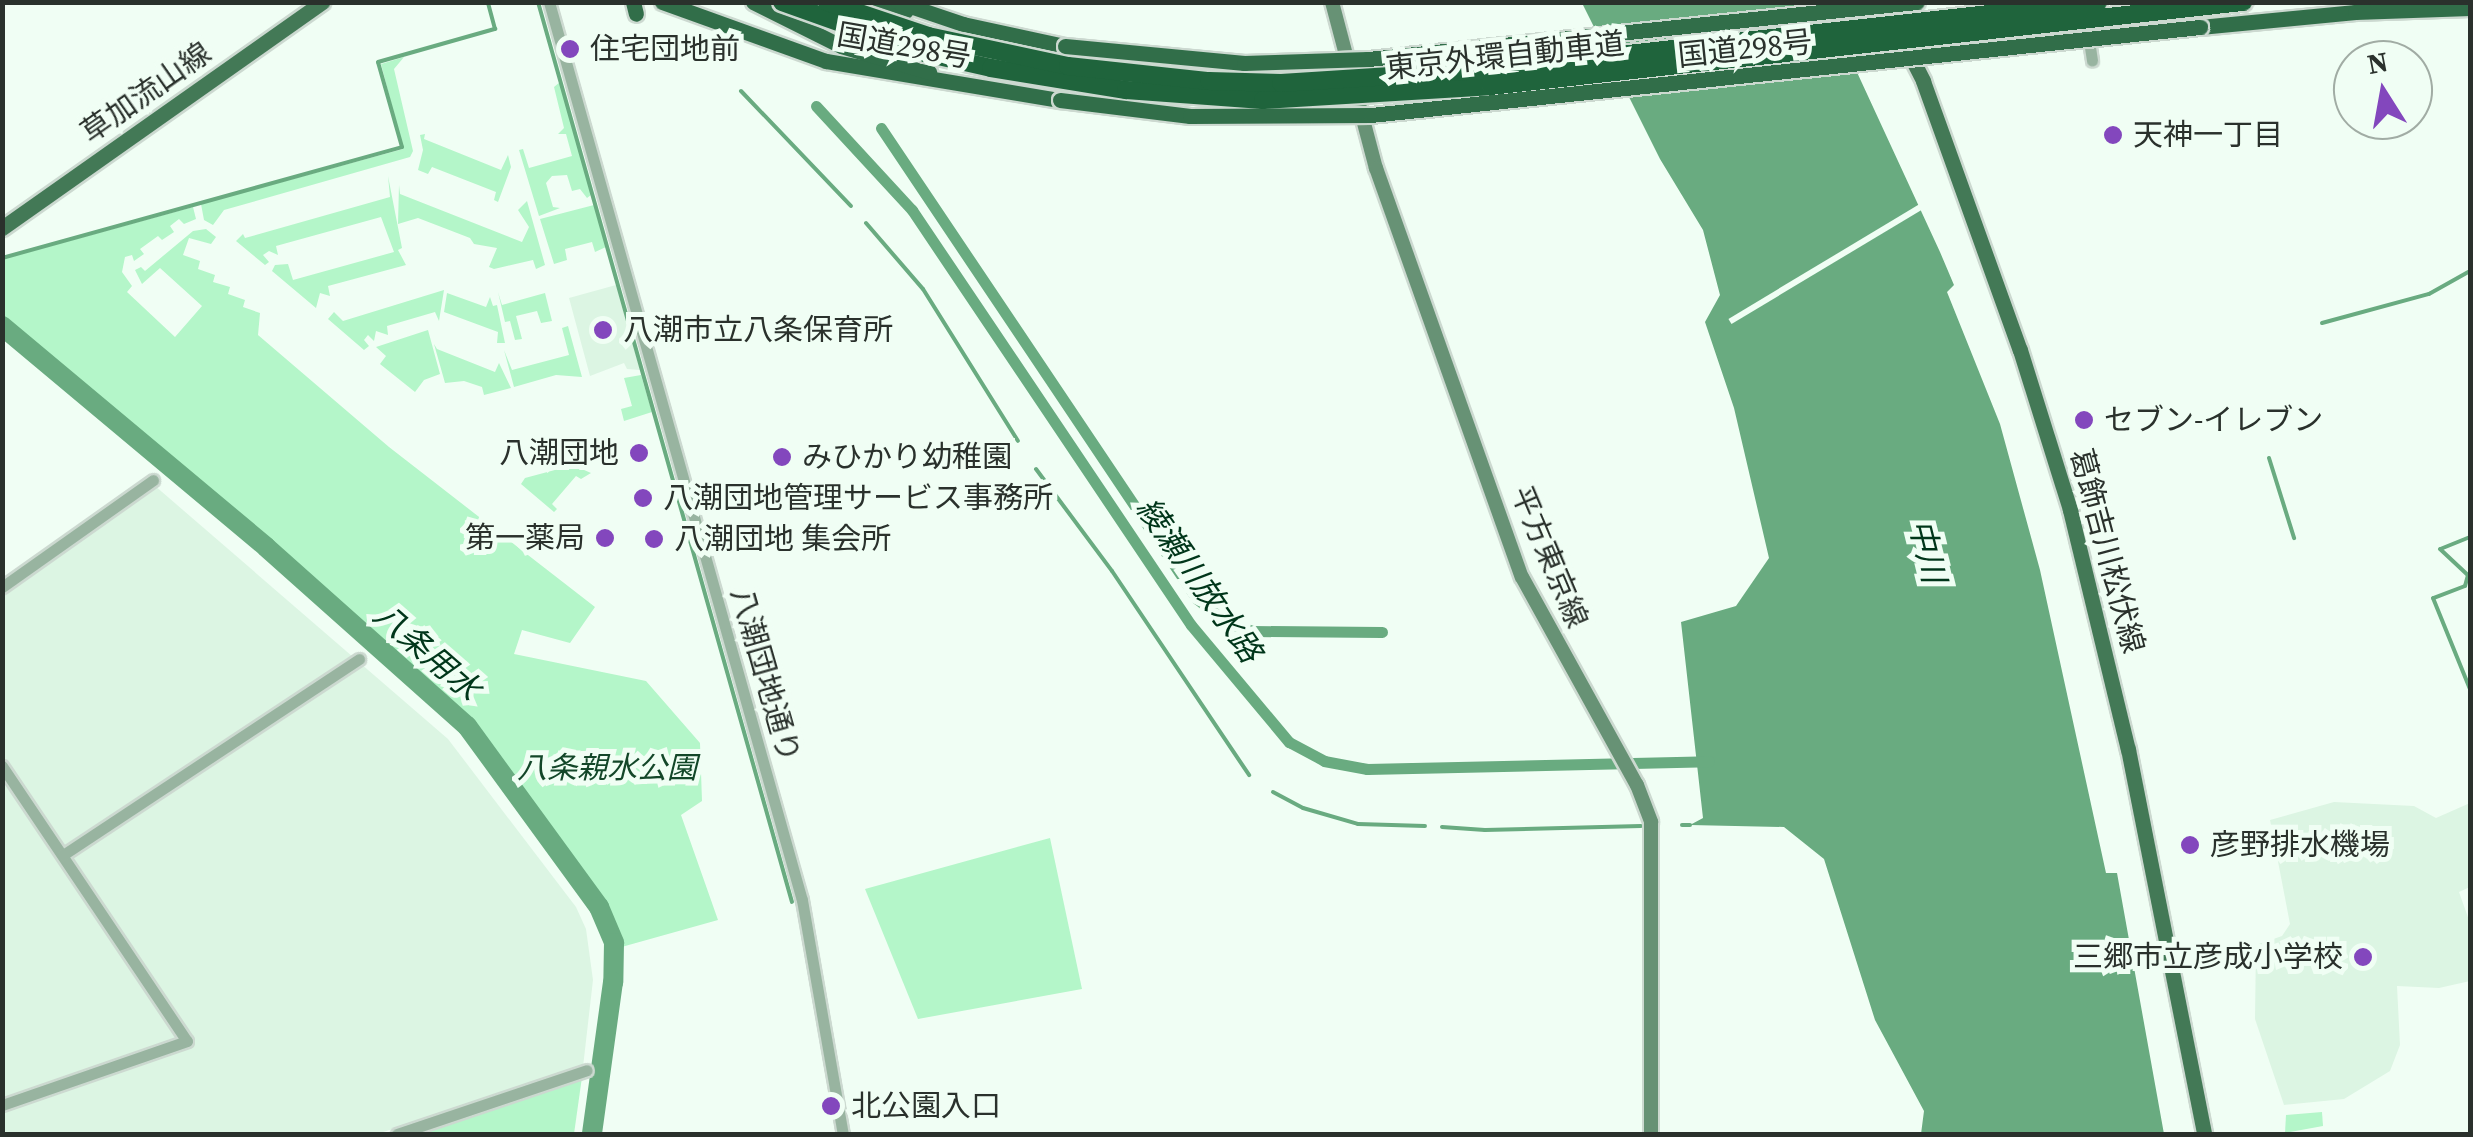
<!DOCTYPE html>
<meta charset="utf-8">
<style>
body{margin:0}
#map{position:relative;width:2473px;height:1137px;overflow:hidden;background:#f0fef4;font-family:"Source Serif 4","Noto Sans JP",serif}
div>[style]{position:absolute}
[style*='--x']{left:calc(var(--x)*1px);top:calc(var(--y)*1px);width:calc(var(--w)*1px);rotate:calc(var(--a)*1deg)}
.built>*{inset:0;background:#dcf5e3}
.green>*{inset:0;background:#b4f6c9}
.water>*{inset:0;background:#69ab80}
.pier>*{inset:0;background:#f0fef4;transform-origin:0 0}
.stream>*{height:4px;margin:-2px;padding:0 2px;transform-origin:2px;border-radius:2px;background:#69ab80}
.canal>*{height:11px;margin:-5.5px;padding:0 5.5px;transform-origin:5.5px;border-radius:5.5px;background:#69ab80}
.river>*{height:20px;margin:-10px;padding:0 10px;transform-origin:10px;border-radius:10px;background:#69ab80}
.roads{filter:drop-shadow(2px 0 #ccd9d0) drop-shadow(-2px 0 #ccd9d0) drop-shadow(0 2px #ccd9d0) drop-shadow(0 -2px #ccd9d0)}
.tertiary>*{height:11px;margin:-5.5px;padding:0 5.5px;transform-origin:5.5px;border-radius:5.5px;background:#98b4a0}
.secondary>*{height:14px;margin:-7px;padding:0 7px;transform-origin:7px;border-radius:7px;background:#679275}
.primary>*{height:15px;margin:-7.5px;padding:0 7.5px;transform-origin:7.5px;border-radius:7.5px;background:#437956}
.trunk>*{height:15px;margin:-7.5px;padding:0 7.5px;transform-origin:7.5px;border-radius:7.5px;background:#316e49}
.bridges{filter:drop-shadow(2px 0 #ccd9d0) drop-shadow(-2px 0 #ccd9d0) drop-shadow(0 2px #ccd9d0) drop-shadow(0 -2px #ccd9d0)}
.trunk-bridge>*{height:15px;margin:-7.5px;padding:0 7.5px;transform-origin:7.5px;border-radius:7.5px;background:#316e49}
.motorway-bridge>*{height:18px;margin:-9px;padding:0 9px;transform-origin:9px;border-radius:9px;background:#1f643c}
.dots>*{width:28px;height:28px;translate:-50% -50%;box-sizing:border-box;border:5px solid #f0fef4;border-radius:50%}
span{translate:-50% -50%;white-space:nowrap;text-align:center;line-height:1.15;-webkit-text-stroke:10px #f0fef4;paint-order:stroke}
.street-label{font-size:30px;color:#2a312c}
.poi-label{font-size:30px;color:#2a312c}
.left{translate:0 -50%;text-align:left}
.right{translate:-100% -50%;text-align:right}
.park-label{font-size:30px;color:#134729;font-style:italic}
.water-label{font-size:32px;color:#00361a;font-style:italic}
.frame{position:absolute;inset:0;border:5px solid #2a312c;pointer-events:none}
.north{position:absolute;left:2333px;top:40px;width:100px;height:100px;box-sizing:border-box;background:#f0fef4;border:2px solid #a1aca4;border-radius:50%;rotate:349deg;font-size:28px;font-weight:700;line-height:40px;text-align:center;color:#2a312c}
.north::after{content:'';display:block;margin:auto;width:35px;height:45px;background:#8347bd;clip-path:polygon(50% 0,100% 100%,50% 72%,0 100%)}
</style>
<div id="map">
<div class="built">
<div style="clip-path:polygon(616px 285px,640px 370px,627px 369px,624px 363px,590px 376px,569px 298px)"></div>
<div style="clip-path:polygon(154px 485px,448px 739px,576px 907px,586px 929px,593px 980px,583px 1067px,377px 1134px,3px 1134px,2px 595px)"></div>
<div style="clip-path:polygon(2334px 802px,2414px 806px,2436px 818px,2470px 803px,2470px 887px,2459px 892px,2470px 923px,2470px 981px,2439px 988px,2397px 986px,2400px 1045px,2390px 1071px,2344px 1099px,2284px 1105px,2255px 1019px,2256px 945px,2282px 936px,2290px 924px,2270px 820px)"></div>
</div>
<div class="green">
<div style="clip-path:polygon(404px 57px,394px 69px,413px 151px,410px 157px,224px 210px,213px 225px,204px 220px,201px 204px,403px 149px,381px 64px)"></div>
<div style="clip-path:polygon(560px 82px,591px 195px,587px 198px,580px 189px,572px 191px,567px 175px,552px 176px,546px 183px,553px 207px,560px 208px,539px 216px,519px 150px,523px 149px,529px 168px,572px 156px,566px 134px,558px 134px,564px 128px,554px 87px)"></div>
<div style="clip-path:polygon(425px 134px,424px 139px,501px 170px,508px 155px,511px 167px,498px 202px,494px 200px,496px 192px,432px 167px,428px 174px,418px 170px,423px 150px,420px 135px)"></div>
<div style="clip-path:polygon(388px 176px,402px 248px,398px 250px,406px 265px,328px 286px,330px 296px,320px 293px,316px 308px,272px 271px,275px 265px,288px 264px,293px 280px,394px 252px,381px 217px,276px 246px,278px 255px,269px 251px,263px 255px,269px 262px,265px 265px,236px 241px,243px 234px,245px 238px,390px 197px)"></div>
<div style="clip-path:polygon(399px 185px,400px 194px,522px 242px,529px 227px,518px 210px,527px 201px,545px 265px,536px 269px,533px 260px,494px 269px,489px 267px,497px 248px,474px 244px,470px 238px,418px 218px,398px 224px)"></div>
<div style="clip-path:polygon(594px 205px,606px 247px,595px 252px,592px 242px,565px 249px,567px 260px,554px 264px,540px 219px)"></div>
<div style="clip-path:polygon(193px 207px,196px 219px,184px 224px,179px 219px,170px 226px,174px 232px,162px 240px,158px 236px,140px 249px,144px 254px,134px 261px,132px 255px,125px 257px,122px 272px,132px 286px,127px 292px,175px 337px,202px 306px,160px 268px,142px 284px,135px 270px,141px 267px,145px 271px,193px 231px,206px 229px,216px 237px,211px 244px,189px 238px,183px 255px,200px 261px,198px 269px,215px 275px,213px 282px,230px 287px,228px 294px,245px 300px,243px 307px,260px 313px,258px 335px,389px 447px,595px 607px,570px 643px,522px 630px,514px 654px,646px 681px,700px 743px,702px 801px,681px 815px,718px 920px,618px 948px,601px 906px,460px 717px,271px 544px,3px 321px,3px 259px)"></div>
<div style="clip-path:polygon(444px 290px,439px 321px,435px 312px,387px 326px,388px 335px,376px 331px,374px 341px,368px 335px,364px 340px,369px 346px,364px 350px,328px 319px,334px 312px,343px 321px)"></div>
<div style="clip-path:polygon(498px 292px,502px 305px,545px 293px,552px 321px,541px 323px,537px 311px,516px 316px,522px 339px,515px 340px,510px 321px,505px 322px)"></div>
<div style="clip-path:polygon(447px 293px,486px 307px,490px 297px,493px 306px,497px 305px,505px 343px,497px 343px,498px 332px,444px 312px)"></div>
<div style="clip-path:polygon(568px 326px,582px 377px,556px 375px,514px 387px,504px 350px,512px 370px,569px 355px,562px 328px)"></div>
<div style="clip-path:polygon(428px 330px,440px 374px,424px 380px,415px 392px,380px 364px,386px 356px,376px 347px)"></div>
<div style="clip-path:polygon(434px 344px,437px 349px,495px 372px,499px 363px,511px 388px,484px 395px,482px 387px,464px 381px,445px 383px)"></div>
<div style="clip-path:polygon(641px 375px,652px 412px,624px 421px,621px 409px,632px 406px,624px 378px)"></div>
<div style="clip-path:polygon(575px 441px,580px 459px,575px 466px,591px 473px,581px 479px,576px 476px,552px 504px,557px 509px,554px 512px,521px 484px,525px 478px,566px 467px,569px 458px,562px 445px)"></div>
<div style="clip-path:polygon(1050px 838px,1082px 989px,918px 1019px,865px 889px)"></div>
<div style="clip-path:polygon(582px 1077px,574px 1134px,407px 1134px)"></div>
<div style="clip-path:polygon(2322px 1112px,2323px 1126px,2285px 1133px,2286px 1115px)"></div>
</div>
<div class="water">
<div style="clip-path:polygon(1582px 3px,1825px 3px,1940px 252px,1954px 285px,1947px 292px,2000px 424px,2040px 570px,2106px 873px,2117px 873px,2164px 1134px,1921px 1134px,1924px 1111px,1875px 1020px,1824px 859px,1784px 827px,1690px 825px,1703px 818px,1681px 622px,1736px 606px,1769px 558px,1734px 408px,1705px 322px,1720px 295px,1703px 230px,1660px 159px)"></div>
</div>
<div class="pier">
<div style="left:1923px;top:202px;width:6px;height:227px;rotate:59deg"></div>
</div>
<div class="stream">
<div style="--x:538;--y:2;--w:935;--a:74.24"></div>
<div style="--x:741;--y:91;--w:159;--a:46.3"></div>
<div style="--x:866;--y:223;--w:87;--a:49.2"></div>
<div style="--x:923;--y:289;--w:179;--a:58"></div>
<div style="--x:2;--y:258;--w:415;--a:-15.5"></div>
<div style="--x:402;--y:147;--w:88;--a:-105.8"></div>
<div style="--x:378;--y:62;--w:122;--a:-15.8"></div>
<div style="--x:495;--y:29;--w:28;--a:-105"></div>
<div style="--x:2322;--y:323;--w:111;--a:-15.2"></div>
<div style="--x:2429;--y:294;--w:47;--a:-29.3"></div>
<div style="--x:2269;--y:458;--w:84;--a:72.6"></div>
<div style="--x:1036;--y:469;--w:127;--a:53.3"></div>
<div style="--x:1112;--y:571;--w:246;--a:56.1"></div>
<div style="--x:2470;--y:537;--w:32;--a:158"></div>
<div style="--x:2440;--y:549;--w:38;--a:43"></div>
<div style="--x:2468;--y:575;--w:11;--a:105"></div>
<div style="--x:2465;--y:586;--w:34;--a:159"></div>
<div style="--x:2433;--y:598;--w:98;--a:67.9"></div>
<div style="--x:1273;--y:792;--w:34;--a:28"></div>
<div style="--x:1303;--y:808;--w:57;--a:16.2"></div>
<div style="--x:1358;--y:824;--w:67;--a:1.7"></div>
<div style="--x:1682;--y:825;--w:8;--a:0"></div>
<div style="--x:1442;--y:827;--w:43;--a:4"></div>
<div style="--x:1485;--y:830;--w:156;--a:-1.5"></div>
</div>
<div class="canal">
<div style="--x:816;--y:106;--w:142;--a:47.3"></div>
<div style="--x:912;--y:210;--w:500;--a:56.09"></div>
<div style="--x:1191;--y:625;--w:153;--a:50.1"></div>
<div style="--x:1289;--y:742;--w:40;--a:28"></div>
<div style="--x:1324;--y:761;--w:44;--a:10.5"></div>
<div style="--x:1367;--y:769;--w:342;--a:-1.3"></div>
<div style="--x:881;--y:128;--w:567;--a:56.14"></div>
<div style="--x:1197;--y:599;--w:39;--a:38"></div>
<div style="--x:1228;--y:623;--w:25;--a:18"></div>
<div style="--x:1252;--y:631;--w:130;--a:0.4"></div>
</div>
<div class="river">
<div style="--x:2;--y:326;--w:344;--a:39.9"></div>
<div style="--x:266;--y:547;--w:269;--a:41.7"></div>
<div style="--x:467;--y:726;--w:224;--a:53.9"></div>
<div style="--x:599;--y:907;--w:39;--a:67"></div>
<div style="--x:614;--y:943;--w:39;--a:91"></div>
<div style="--x:613;--y:982;--w:153;--a:97.9"></div>
</div>
<div class="roads">
<div class="tertiary">
<div style="--x:549;--y:2;--w:933;--a:74.27"></div>
<div style="--x:802;--y:900;--w:238;--a:80.1"></div>
<div style="--x:2085;--y:15;--w:46;--a:81.2"></div>
<div style="--x:2;--y:587;--w:185;--a:-35.3"></div>
<div style="--x:2;--y:766;--w:331;--a:56.1"></div>
<div style="--x:187;--y:1041;--w:196;--a:160.9"></div>
<div style="--x:63;--y:855;--w:355;--a:-33.5"></div>
<div style="--x:397;--y:1134;--w:200;--a:-18.6"></div>
</div>
<div class="secondary">
<div style="--x:1332;--y:2;--w:172;--a:75.2"></div>
<div style="--x:1376;--y:168;--w:434;--a:70.4"></div>
<div style="--x:1522;--y:577;--w:238;--a:61.1"></div>
<div style="--x:1637;--y:785;--w:40;--a:69"></div>
<div style="--x:1651;--y:822;--w:312;--a:90"></div>
</div>
<div class="primary">
<div style="--x:1906;--y:47;--w:38;--a:63"></div>
<div style="--x:1923;--y:81;--w:286;--a:70.2"></div>
<div style="--x:2020;--y:350;--w:168;--a:72.6"></div>
<div style="--x:2070;--y:510;--w:246;--a:76.4"></div>
<div style="--x:2128;--y:749;--w:392;--a:78.8"></div>
<div style="--x:2;--y:228;--w:392;--a:-35.2"></div>
</div>
<div class="trunk">
<div style="--x:633;--y:2;--w:12;--a:76"></div>
<div style="--x:662;--y:2;--w:174;--a:19.8"></div>
<div style="--x:826;--y:61;--w:237;--a:9.5"></div>
<div style="--x:753;--y:2;--w:98;--a:26.6"></div>
<div style="--x:841;--y:46;--w:92;--a:16.5"></div>
<div style="--x:876;--y:2;--w:31;--a:17"></div>
<div style="--x:898;--y:2;--w:69;--a:18.7"></div>
<div style="--x:963;--y:24;--w:104;--a:12.2"></div>
<div style="--x:2200;--y:27;--w:156;--a:-5.5"></div>
<div style="--x:2355;--y:12;--w:115;--a:-2"></div>
</div>
</div>
<div class="bridges">
<div class="trunk-bridge">
<div style="--x:1065;--y:46;--w:180;--a:5.4"></div>
<div style="--x:1244;--y:63;--w:124;--a:-1.8"></div>
<div style="--x:1368;--y:59;--w:552;--a:-5.93"></div>
<div style="--x:1060;--y:100;--w:131;--a:7"></div>
<div style="--x:1190;--y:116;--w:181;--a:-0.3"></div>
<div style="--x:1371;--y:115;--w:834;--a:-6.06"></div>
</div>
<div class="motorway-bridge">
<div style="--x:782;--y:2;--w:152;--a:19.6"></div>
<div style="--x:925;--y:53;--w:68;--a:12.8"></div>
<div style="--x:991;--y:68;--w:137;--a:9.3"></div>
<div style="--x:1126;--y:90;--w:137;--a:4.2"></div>
<div style="--x:1263;--y:100;--w:227;--a:-3.5"></div>
<div style="--x:1490;--y:86;--w:758;--a:-6.37"></div>
<div style="--x:827;--y:2;--w:107;--a:18.6"></div>
<div style="--x:928;--y:36;--w:143;--a:12.1"></div>
<div style="--x:1068;--y:66;--w:142;--a:6.1"></div>
<div style="--x:1209;--y:81;--w:72;--a:1.6"></div>
<div style="--x:1281;--y:83;--w:202;--a:-3.7"></div>
<div style="--x:1483;--y:70;--w:619;--a:-6.31"></div>
</div>
</div>
<div class="dots">
<div style="left:570px;top:49px;background:#8347bd"></div>
<div style="left:2113px;top:135px;background:#8347bd"></div>
<div style="left:603px;top:330px;background:#8347bd"></div>
<div style="left:2084px;top:420px;background:#8347bd"></div>
<div style="left:639px;top:453px;background:#8347bd"></div>
<div style="left:782px;top:457px;background:#8347bd"></div>
<div style="left:643px;top:498px;background:#8347bd"></div>
<div style="left:605px;top:538px;background:#8347bd"></div>
<div style="left:654px;top:539px;background:#8347bd"></div>
<div style="left:2190px;top:845px;background:#8347bd"></div>
<div style="left:2363px;top:957px;background:#8347bd"></div>
<div style="left:831px;top:1106px;background:#8347bd"></div>
</div>
<div class="street-label">
<span style="left:904px;top:46px;rotate:10deg">国道298号</span>
<span style="left:1745px;top:49px;rotate:-6deg">国道298号</span>
<span style="left:1505px;top:56px;rotate:-6deg">東京外環自動車道</span>
<span style="left:146px;top:93px;rotate:-35deg">草加流山線</span>
<span style="left:2107px;top:551px;rotate:75deg">葛飾吉川松伏線</span>
<span style="left:1549px;top:557px;rotate:67deg">平方東京線</span>
<span style="left:765px;top:675px;rotate:74deg">八潮団地通り</span>
</div>
<div class="poi-label">
<span class="left" style="left:590px;top:49px">住宅団地前</span>
<span class="left" style="left:2133px;top:135px">天神一丁目</span>
<span class="left" style="left:623px;top:330px">八潮市立八条保育所</span>
<span class="left" style="left:2104px;top:420px">セブン-イレブン</span>
<span class="right" style="left:619px;top:453px">八潮団地</span>
<span class="left" style="left:802px;top:457px">みひかり幼稚園</span>
<span class="left" style="left:663px;top:498px">八潮団地管理サービス事務所</span>
<span class="right" style="left:585px;top:538px">第一薬局</span>
<span class="left" style="left:674px;top:539px">八潮団地 集会所</span>
<span class="left" style="left:2210px;top:845px">彦野排水機場</span>
<span class="right" style="left:2343px;top:957px">三郷市立彦成小学校</span>
<span class="left" style="left:851px;top:1106px">北公園入口</span>
</div>
<div class="park-label">
<span style="left:607px;top:768px">八条親水公園</span>
</div>
<div class="water-label">
<span style="left:1927px;top:551px;rotate:76deg">中川</span>
<span style="left:1199px;top:580px;rotate:55deg">綾瀬川放水路</span>
<span style="left:427px;top:652px;rotate:41deg">八条用水</span>
</div>
<div class="frame"></div>
<div class="north">N</div>
</div>
